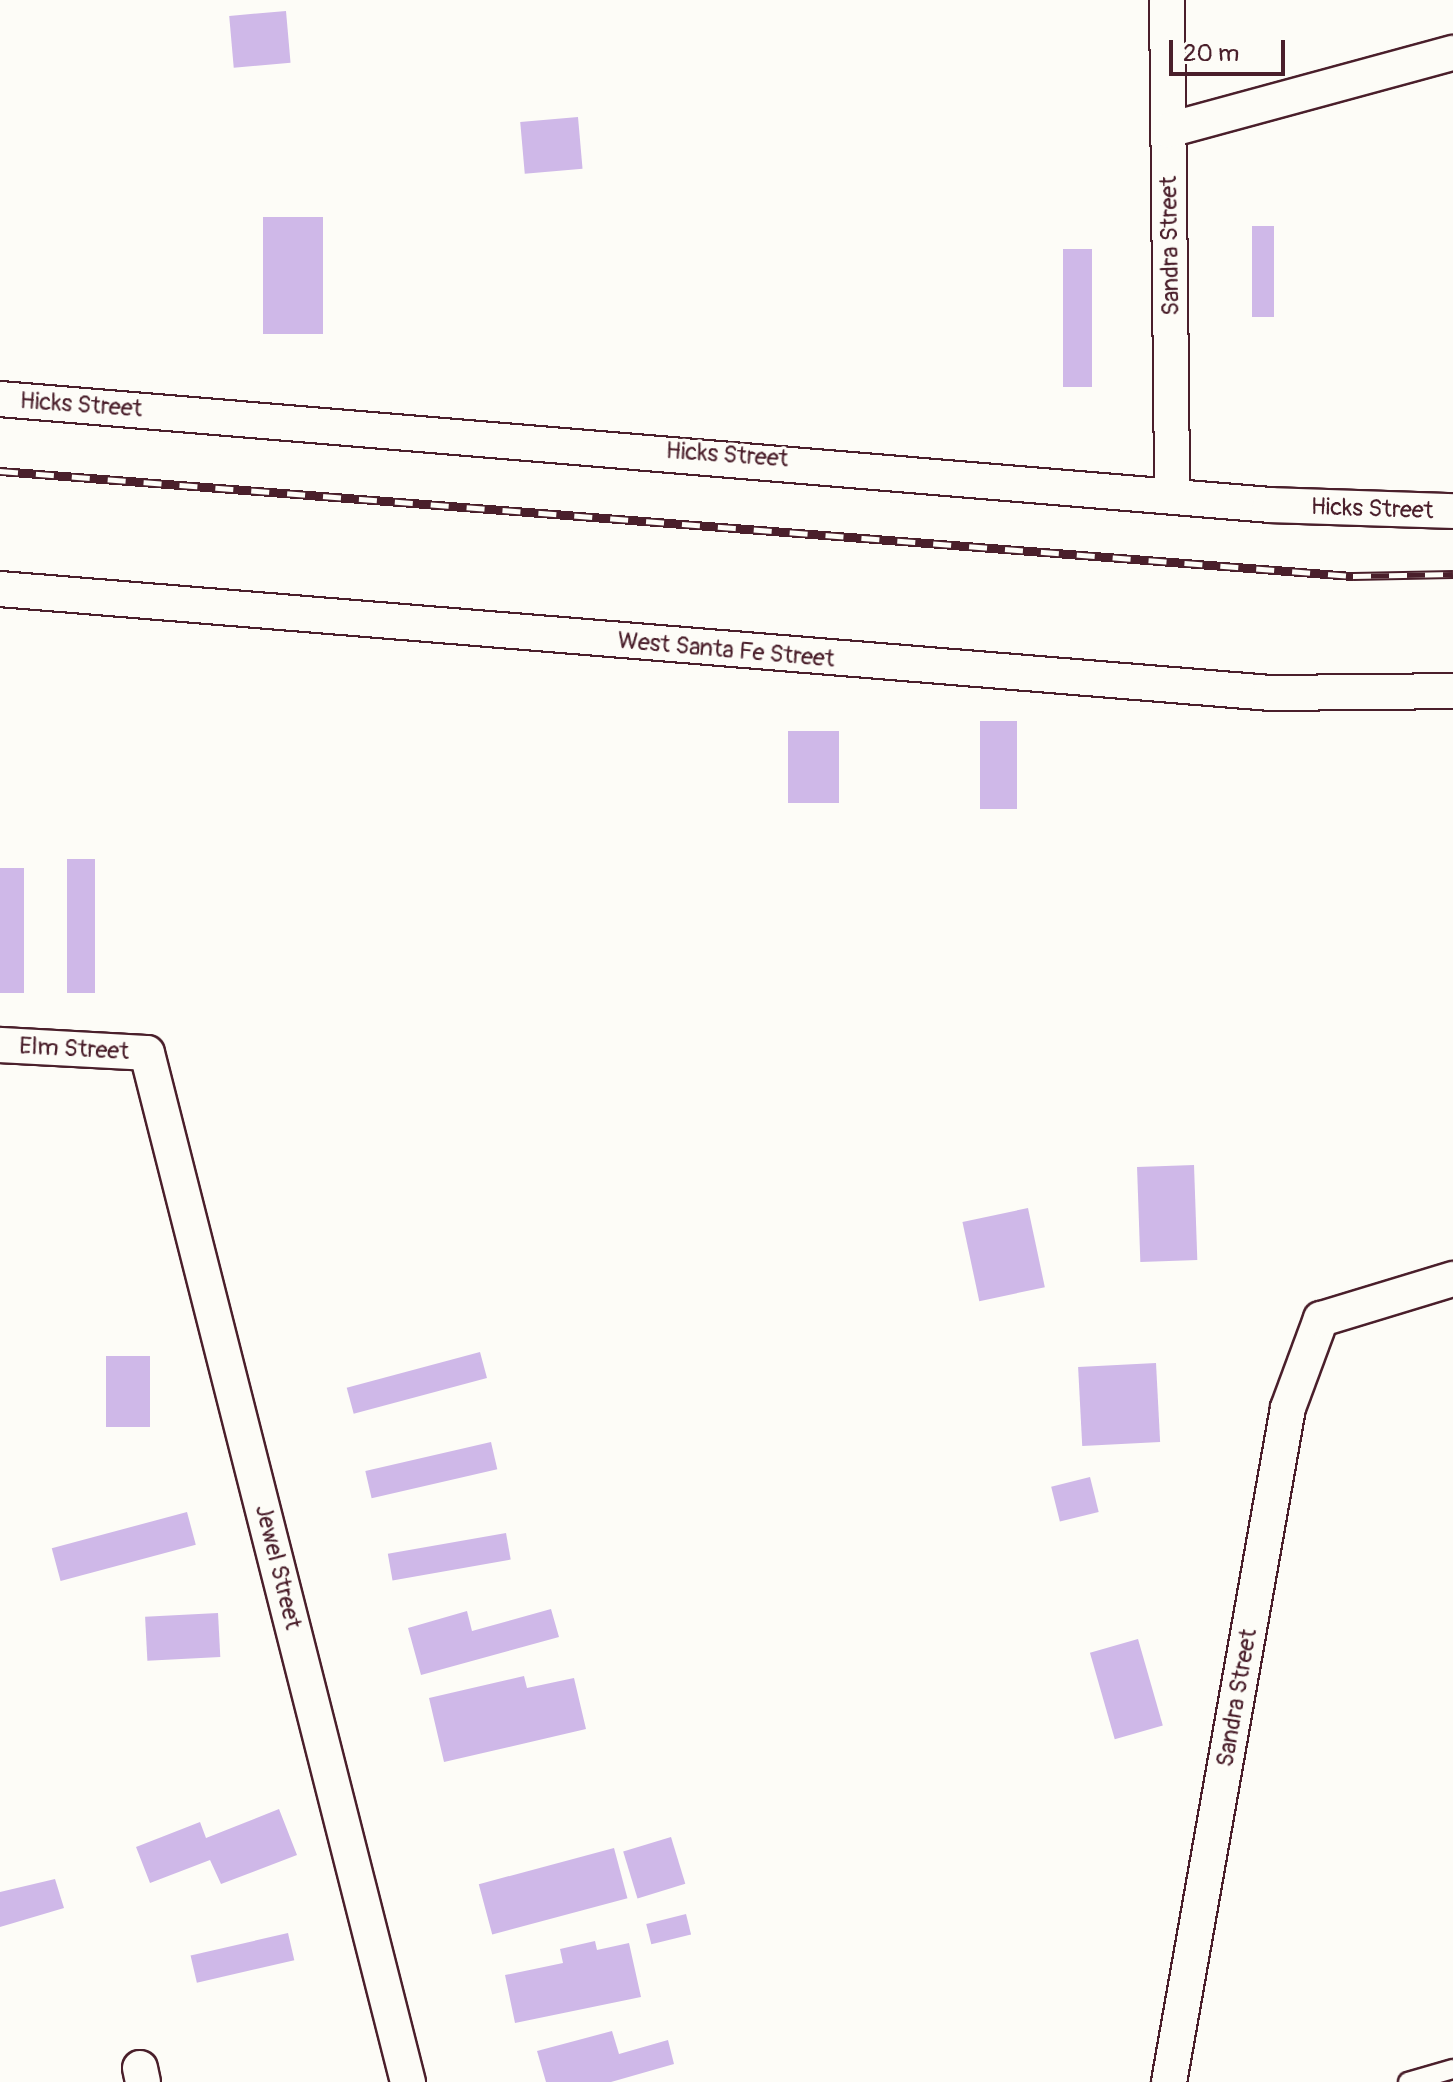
<!DOCTYPE html>
<style>
body{margin:0}
#map{position:relative;width:1453px;height:2082px;overflow:hidden;background:#fdfcf7;font-family:Pangolin,sans-serif}
div>[style]{position:absolute}
[style*='--x']{left:calc(var(--x)*1px);top:calc(var(--y)*1px);width:calc(var(--w)*1px);rotate:calc(var(--a)*1deg)}
.building>*{inset:0;background:#cfb8e8;transform-origin:0 0}
.roads{filter:drop-shadow(2px 0 #4a1f2b) drop-shadow(-2px 0 #4a1f2b) drop-shadow(0 2px #4a1f2b) drop-shadow(0 -2px #4a1f2b)}
.service>*{height:18px;margin:-9px;padding:0 9px;transform-origin:9px;border-radius:9px;background:#fdfcf7}
.minor>*{height:34px;margin:-17px;padding:0 17px;transform-origin:17px;border-radius:17px;background:#fdfcf7}
.rail>*{height:9px;margin-top:-4.5px;transform-origin:0;background:repeating-linear-gradient(90deg,#fdfcf7 0 18px,#4a1f2b 0 36px);box-sizing:border-box;border-block:2px solid #4a1f2b}
span{translate:-50% -50%;white-space:nowrap;text-align:center;line-height:1.15;-webkit-text-stroke:6px #fdfcf7;paint-order:stroke}
.street-label{font-size:24px;color:#4a1f2b}
.scale{position:absolute;left:1169px;top:40px;width:116px;height:36px;box-sizing:border-box;border:4px solid #4a1f2b;border-top:0;padding-left:10px;font-size:24px;line-height:28px;white-space:nowrap;color:#4a1f2b;-webkit-text-stroke:6px #fdfcf7;paint-order:stroke}
</style>
<div id="map">
<div class="building">
<div style="left:286px;top:11px;width:52px;height:57px;rotate:85deg"></div>
<div style="left:578px;top:117px;width:52px;height:58px;rotate:85deg"></div>
<div style="left:263px;top:217px;width:60px;height:117px"></div>
<div style="left:1252px;top:226px;width:22px;height:91px"></div>
<div style="left:1063px;top:249px;width:29px;height:138px"></div>
<div style="left:980px;top:721px;width:37px;height:88px"></div>
<div style="left:788px;top:731px;width:51px;height:72px"></div>
<div style="left:67px;top:859px;width:28px;height:134px"></div>
<div style="left:0;top:868px;width:24px;height:125px"></div>
<div style="left:1194px;top:1165px;width:95px;height:57px;rotate:88deg"></div>
<div style="left:1028px;top:1208px;width:81px;height:67px;rotate:78deg"></div>
<div style="left:480px;top:1352px;width:27px;height:138px;rotate:75deg"></div>
<div style="left:106px;top:1356px;width:44px;height:71px"></div>
<div style="left:1156px;top:1363px;width:79px;height:78px;rotate:87deg"></div>
<div style="left:491px;top:1442px;width:28px;height:129px;rotate:77deg"></div>
<div style="left:1090px;top:1477px;width:36px;height:40px;rotate:76deg"></div>
<div style="left:187px;top:1512px;width:34px;height:140px;rotate:75deg"></div>
<div style="left:506px;top:1533px;width:27px;height:120px;rotate:80deg"></div>
<div style="clip-path:polygon(551px 1609px,559px 1637px,421px 1675px,408px 1628px,467px 1611px,472px 1631px)"></div>
<div style="left:218px;top:1613px;width:44px;height:73px;rotate:87deg"></div>
<div style="left:1138px;top:1639px;width:90px;height:50px;rotate:74deg"></div>
<div style="clip-path:polygon(524px 1676px,527px 1688px,574px 1678px,586px 1729px,444px 1762px,429px 1698px)"></div>
<div style="clip-path:polygon(279px 1809px,297px 1855px,221px 1884px,210px 1860px,150px 1883px,136px 1847px,200px 1822px,206px 1838px)"></div>
<div style="left:671px;top:1837px;width:49px;height:50px;rotate:73deg"></div>
<div style="left:614px;top:1848px;width:52px;height:140px;rotate:75deg"></div>
<div style="clip-path:polygon(55px 1879px,64px 1908px,0 1927px,0 1892px)"></div>
<div style="left:686px;top:1914px;width:21px;height:41px;rotate:76deg"></div>
<div style="left:288px;top:1933px;width:28px;height:100px;rotate:77deg"></div>
<div style="clip-path:polygon(595px 1941px,597px 1950px,629px 1943px,641px 1997px,515px 2023px,505px 1975px,563px 1963px,560px 1949px)"></div>
<div style="clip-path:polygon(612px 2031px,619px 2054px,668px 2040px,674px 2064px,611px 2082px,546px 2082px,537px 2051px)"></div>
</div>
<div class="roads">
<div class="service">
<div style="--x:1408;--y:2082;--w:47;--a:-16.1"></div>
</div>
<div class="minor">
<div style="--x:1167;--y:0;--w:492;--a:89.4"></div>
<div style="--x:1169;--y:130;--w:294;--a:-15.2"></div>
<div style="--x:0;--y:399;--w:1274;--a:4.77"></div>
<div style="--x:1270;--y:505;--w:183;--a:1.9"></div>
<div style="--x:0;--y:589;--w:1275;--a:4.68"></div>
<div style="--x:1271;--y:693;--w:182;--a:-0.6"></div>
<div style="--x:0;--y:1045;--w:147;--a:3.1"></div>
<div style="--x:147;--y:1053;--w:1062;--a:75.77"></div>
<div style="--x:140;--y:2068;--w:14;--a:78"></div>
<div style="--x:1169;--y:2082;--w:684;--a:-79.99"></div>
<div style="--x:1288;--y:1408;--w:95;--a:-69.7"></div>
<div style="--x:1321;--y:1319;--w:138;--a:-16.9"></div>
</div>
</div>
<div class="rail">
<div style="--x:0;--y:471;--w:1357;--a:4.44"></div>
<div style="--x:1353;--y:576;--w:100;--a:-1.1"></div>
</div>
<div class="street-label">
<span style="left:1170px;top:246px;rotate:-91deg">Sandra Street</span>
<span style="left:81px;top:405px;rotate:4deg">Hicks Street</span>
<span style="left:727px;top:455px;rotate:4deg">Hicks Street</span>
<span style="left:1372px;top:509px;rotate:2deg">Hicks Street</span>
<span style="left:726px;top:650px;rotate:5deg">West Santa Fe Street</span>
<span style="left:74px;top:1049px;rotate:3deg">Elm Street</span>
<span style="left:278px;top:1567px;rotate:76deg">Jewel Street</span>
<span style="left:1237px;top:1698px;rotate:-80deg">Sandra Street</span>
</div>
<div class="scale">20 m</div>
</div>
